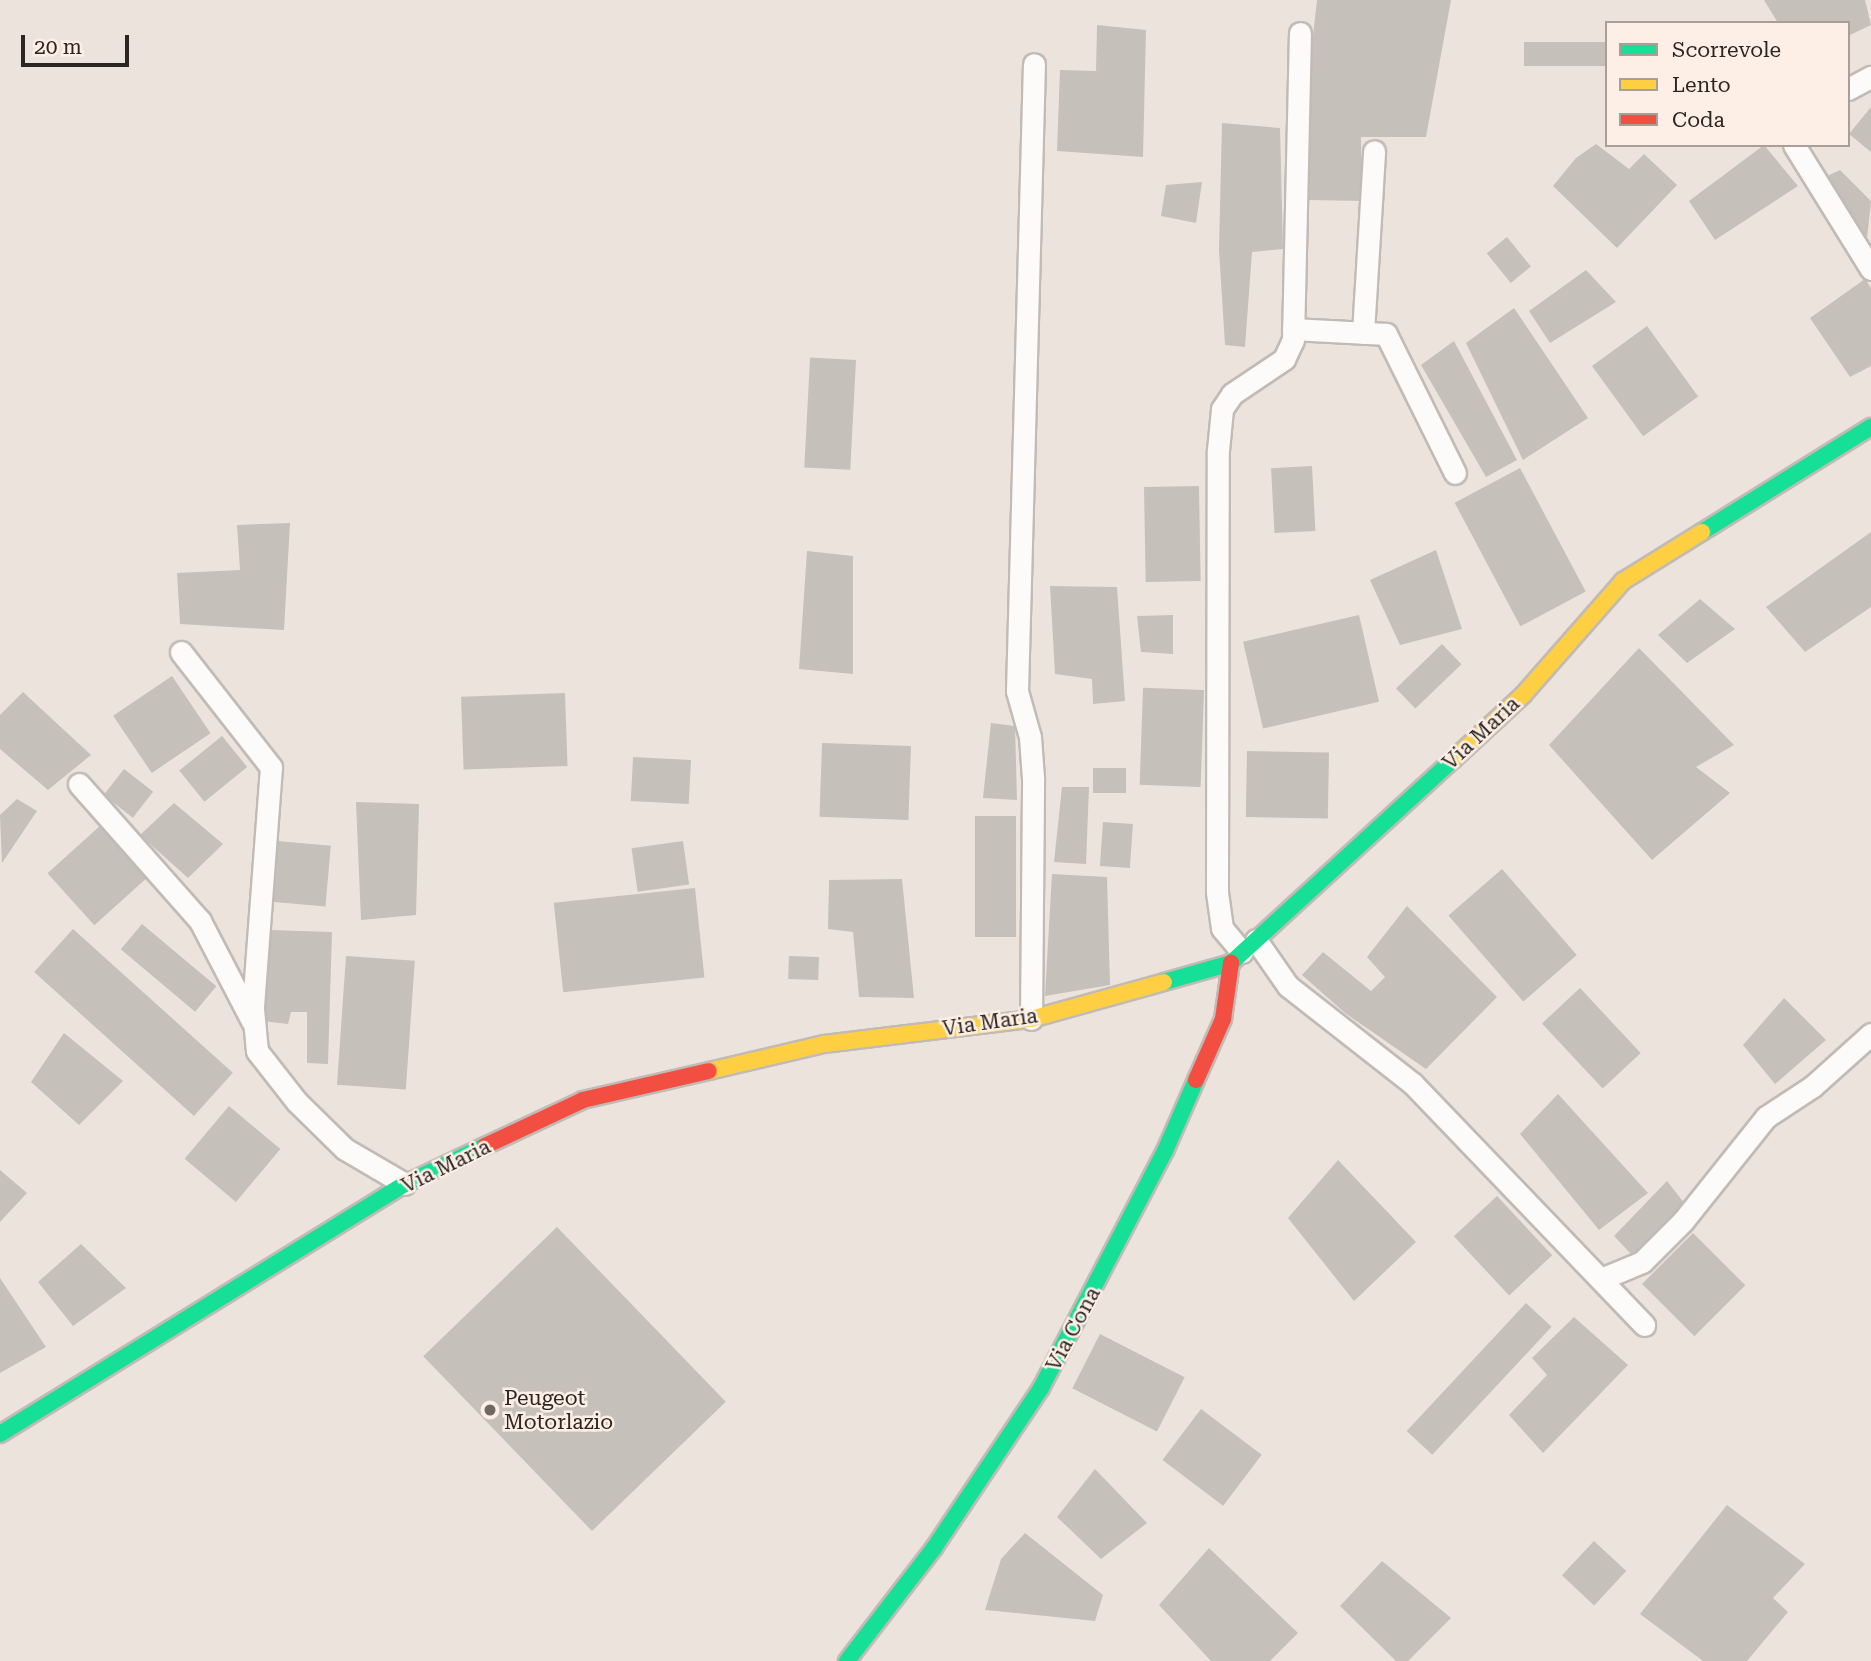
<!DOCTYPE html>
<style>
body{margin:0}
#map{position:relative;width:1871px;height:1661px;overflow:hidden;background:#ede3dd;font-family:"Roboto Serif",serif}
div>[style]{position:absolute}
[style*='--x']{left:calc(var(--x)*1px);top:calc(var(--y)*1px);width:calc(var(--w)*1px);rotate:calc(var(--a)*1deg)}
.building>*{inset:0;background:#c5c0ba;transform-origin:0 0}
.roads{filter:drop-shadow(2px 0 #c2bab5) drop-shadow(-2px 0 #c2bab5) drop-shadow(0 2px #c2bab5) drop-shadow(0 -2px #c2bab5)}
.lane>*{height:21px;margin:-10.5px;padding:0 10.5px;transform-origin:10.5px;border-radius:10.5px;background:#fcfbfa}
.fast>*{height:16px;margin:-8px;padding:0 8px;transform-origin:8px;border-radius:8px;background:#16e098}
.slow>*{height:16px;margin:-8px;padding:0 8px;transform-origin:8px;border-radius:8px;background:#ffcf43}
.jam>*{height:16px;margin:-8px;padding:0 8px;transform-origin:8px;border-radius:8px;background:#f24e42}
.dots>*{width:19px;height:19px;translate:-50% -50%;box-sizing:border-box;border:4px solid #feefe6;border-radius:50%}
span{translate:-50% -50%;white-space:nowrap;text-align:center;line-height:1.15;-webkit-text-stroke:5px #feefe6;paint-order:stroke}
.street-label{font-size:21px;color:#2c2521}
.poi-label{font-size:21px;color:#2c2521}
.left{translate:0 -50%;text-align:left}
.legend{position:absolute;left:1605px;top:21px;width:245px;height:126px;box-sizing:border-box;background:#feefe6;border:2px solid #aa9e97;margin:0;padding:9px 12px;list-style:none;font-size:21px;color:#2c2521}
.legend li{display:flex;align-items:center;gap:14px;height:35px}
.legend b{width:35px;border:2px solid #aa9e97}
.scale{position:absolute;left:21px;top:35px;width:108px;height:32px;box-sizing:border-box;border:4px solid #2c2521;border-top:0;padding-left:9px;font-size:21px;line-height:24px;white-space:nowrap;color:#2c2521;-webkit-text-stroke:5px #feefe6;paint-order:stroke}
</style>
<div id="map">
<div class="building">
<div style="clip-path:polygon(1317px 0,1451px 0,1426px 137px,1361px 137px,1362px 201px,1308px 200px,1310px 62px)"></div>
<div style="clip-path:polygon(1764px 0,1865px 0,1871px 25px,1848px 36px,1848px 23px,1778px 23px)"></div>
<div style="clip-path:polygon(1097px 25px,1146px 30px,1143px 157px,1057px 151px,1060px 70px,1096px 71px)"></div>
<div style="left:1607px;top:42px;width:24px;height:83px;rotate:90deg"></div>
<div style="clip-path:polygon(1871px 107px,1871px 152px,1849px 134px)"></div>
<div style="clip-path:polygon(1222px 123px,1280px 128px,1283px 249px,1252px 252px,1245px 347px,1225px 345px,1219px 250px)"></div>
<div style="clip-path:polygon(1596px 144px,1629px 169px,1644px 154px,1677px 185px,1617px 248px,1553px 186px,1576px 158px)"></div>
<div style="clip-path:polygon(1764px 145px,1798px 186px,1715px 240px,1689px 201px)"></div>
<div style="clip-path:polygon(1840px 170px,1871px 201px,1867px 238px,1823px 178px)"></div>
<div style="clip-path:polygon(1202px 182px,1196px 223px,1161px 216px,1166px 185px)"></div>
<div style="left:1507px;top:237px;width:38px;height:26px;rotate:51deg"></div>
<div style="clip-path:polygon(1586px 270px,1616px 302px,1550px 343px,1529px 311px)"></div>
<div style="clip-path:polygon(1865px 279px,1871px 288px,1871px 366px,1850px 377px,1810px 318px)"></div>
<div style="clip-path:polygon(1514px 308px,1588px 418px,1523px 460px,1466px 343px)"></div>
<div style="left:1647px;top:326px;width:87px;height:68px;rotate:54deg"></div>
<div style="clip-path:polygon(1454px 341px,1517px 460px,1486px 477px,1421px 365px)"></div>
<div style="left:856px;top:360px;width:110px;height:46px;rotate:93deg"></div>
<div style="left:1312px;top:466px;width:65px;height:41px;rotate:87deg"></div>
<div style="left:1520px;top:468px;width:140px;height:74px;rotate:62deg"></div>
<div style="left:1199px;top:486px;width:95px;height:55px;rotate:89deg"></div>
<div style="clip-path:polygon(290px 523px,284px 630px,180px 624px,177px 573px,240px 570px,237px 525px)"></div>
<div style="clip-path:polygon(1871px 532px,1871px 607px,1805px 652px,1766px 607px)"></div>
<div style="clip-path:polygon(1436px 550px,1462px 629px,1400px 645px,1370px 580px)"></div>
<div style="clip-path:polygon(807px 551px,853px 556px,853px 674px,799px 669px)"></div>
<div style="clip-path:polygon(1050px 586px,1117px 587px,1125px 701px,1093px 704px,1092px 679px,1055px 674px)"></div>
<div style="clip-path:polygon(1700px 599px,1735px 629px,1687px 663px,1658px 635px)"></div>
<div style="clip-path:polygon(1173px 615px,1173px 654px,1141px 652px,1137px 616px)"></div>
<div style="left:1359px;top:615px;width:89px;height:119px;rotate:77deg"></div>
<div style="left:1442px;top:644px;width:28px;height:64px;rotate:46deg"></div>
<div style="clip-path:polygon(1639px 648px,1734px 745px,1696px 767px,1730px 793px,1652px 860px,1549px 745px)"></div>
<div style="left:172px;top:676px;width:69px;height:71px;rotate:56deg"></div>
<div style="left:1204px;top:690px;width:97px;height:61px;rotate:92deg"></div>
<div style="clip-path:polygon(23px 692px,91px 755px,48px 790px,0 749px,0 715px)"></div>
<div style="left:565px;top:693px;width:73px;height:104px;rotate:88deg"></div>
<div style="clip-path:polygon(991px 723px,1015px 726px,1017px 800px,983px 798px)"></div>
<div style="left:222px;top:736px;width:40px;height:55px;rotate:51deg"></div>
<div style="left:911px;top:746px;width:74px;height:89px;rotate:92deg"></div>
<div style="left:1247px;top:751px;width:82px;height:66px;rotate:1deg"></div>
<div style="left:691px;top:760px;width:44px;height:58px;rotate:93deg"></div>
<div style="left:1093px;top:768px;width:33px;height:25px"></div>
<div style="left:124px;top:769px;width:37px;height:33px;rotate:38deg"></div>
<div style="clip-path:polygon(1062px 787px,1089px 787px,1086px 864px,1054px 862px)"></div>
<div style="clip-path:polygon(17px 799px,37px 811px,2px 863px,0 815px)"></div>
<div style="clip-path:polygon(356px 802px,419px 804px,416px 915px,361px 920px)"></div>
<div style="clip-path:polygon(174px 803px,223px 844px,188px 878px,140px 835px)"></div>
<div style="left:1016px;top:816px;width:121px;height:41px;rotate:90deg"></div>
<div style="left:1103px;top:822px;width:30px;height:44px;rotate:4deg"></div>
<div style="left:101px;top:825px;width:70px;height:72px;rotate:48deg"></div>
<div style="left:277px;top:841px;width:54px;height:61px;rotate:5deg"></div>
<div style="left:683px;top:841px;width:44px;height:52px;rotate:82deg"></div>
<div style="left:1502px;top:869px;width:114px;height:71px;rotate:49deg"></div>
<div style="clip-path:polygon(1052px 874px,1107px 877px,1110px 985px,1045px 996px)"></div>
<div style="clip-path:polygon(902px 879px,914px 998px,859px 997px,853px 932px,828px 929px,829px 880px)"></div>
<div style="left:695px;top:888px;width:90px;height:142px;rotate:84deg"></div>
<div style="clip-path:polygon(1407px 906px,1497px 997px,1426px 1069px,1345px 1013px,1302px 975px,1323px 952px,1371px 991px,1385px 977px,1367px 957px)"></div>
<div style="left:142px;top:924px;width:97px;height:33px;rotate:40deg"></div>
<div style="left:73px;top:929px;width:215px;height:58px;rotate:42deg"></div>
<div style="clip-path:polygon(270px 930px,332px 932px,328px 1064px,307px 1063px,307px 1012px,291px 1012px,288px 1024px,262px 1021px)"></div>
<div style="left:346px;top:956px;width:69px;height:129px;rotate:4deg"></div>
<div style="left:789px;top:956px;width:30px;height:23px;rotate:2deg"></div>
<div style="left:1580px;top:988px;width:89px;height:52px;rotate:47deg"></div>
<div style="clip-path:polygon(1784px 998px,1826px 1040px,1775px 1084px,1743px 1045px)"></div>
<div style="clip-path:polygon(64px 1033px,123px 1081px,79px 1125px,31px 1082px)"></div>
<div style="clip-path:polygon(1558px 1094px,1648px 1193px,1599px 1230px,1520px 1134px)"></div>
<div style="left:229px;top:1106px;width:67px;height:69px;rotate:40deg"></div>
<div style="clip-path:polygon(1338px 1160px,1416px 1242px,1354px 1301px,1288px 1218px)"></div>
<div style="clip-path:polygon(0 1170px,27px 1193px,0 1222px)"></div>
<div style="clip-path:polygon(1667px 1181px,1685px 1204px,1632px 1255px,1614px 1236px)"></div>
<div style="left:1497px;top:1196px;width:81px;height:59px;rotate:47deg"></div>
<div style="left:557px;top:1227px;width:243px;height:186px;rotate:46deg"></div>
<div style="left:1693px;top:1233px;width:74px;height:72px;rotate:45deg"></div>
<div style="clip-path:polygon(81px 1244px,126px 1288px,73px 1326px,38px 1282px)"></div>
<div style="clip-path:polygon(0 1278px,46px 1347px,0 1373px)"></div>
<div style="left:1526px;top:1303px;width:35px;height:175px;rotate:43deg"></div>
<div style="clip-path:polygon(1574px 1317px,1628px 1365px,1543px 1453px,1509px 1415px,1547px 1375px,1532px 1358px)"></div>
<div style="left:1100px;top:1334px;width:95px;height:61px;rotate:27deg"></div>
<div style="left:1201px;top:1409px;width:76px;height:64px;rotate:37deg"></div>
<div style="clip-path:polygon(1095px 1469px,1147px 1523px,1101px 1559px,1057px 1517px)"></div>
<div style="clip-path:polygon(1727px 1505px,1805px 1564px,1773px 1598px,1788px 1612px,1747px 1661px,1703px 1661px,1640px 1614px)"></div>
<div style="clip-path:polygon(1025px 1533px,1103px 1595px,1095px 1621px,985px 1610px,1001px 1559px)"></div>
<div style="left:1594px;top:1541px;width:44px;height:47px;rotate:43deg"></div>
<div style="clip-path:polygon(1209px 1548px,1298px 1633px,1270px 1661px,1211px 1661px,1159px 1605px)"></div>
<div style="clip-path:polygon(1382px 1561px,1451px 1618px,1408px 1661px,1396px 1661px,1340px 1606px)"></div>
</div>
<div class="roads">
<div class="lane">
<div style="--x:1848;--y:89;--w:26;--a:-28"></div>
<div style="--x:1794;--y:145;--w:146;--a:58.2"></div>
<div style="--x:1293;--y:329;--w:93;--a:3.1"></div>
<div style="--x:1386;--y:334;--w:155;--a:63.6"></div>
<div style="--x:1363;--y:333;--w:182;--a:-86.5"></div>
<div style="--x:181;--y:652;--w:146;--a:52"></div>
<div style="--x:271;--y:767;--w:243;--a:94.3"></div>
<div style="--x:253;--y:1009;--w:42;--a:84.6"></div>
<div style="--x:257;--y:1051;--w:65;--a:51.9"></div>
<div style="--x:297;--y:1102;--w:67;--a:44.4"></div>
<div style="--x:345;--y:1149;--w:69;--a:30.3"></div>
<div style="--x:79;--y:784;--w:183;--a:48.5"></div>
<div style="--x:200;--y:921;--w:113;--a:62.5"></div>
<div style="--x:1256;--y:940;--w:56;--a:55.2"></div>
<div style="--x:1288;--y:986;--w:159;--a:38.1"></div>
<div style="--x:1413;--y:1084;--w:334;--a:46.2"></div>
<div style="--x:1242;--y:952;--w:31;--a:-130"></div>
<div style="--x:1222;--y:928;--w:37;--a:-98"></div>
<div style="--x:1217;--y:891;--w:441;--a:-89.9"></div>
<div style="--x:1218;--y:450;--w:41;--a:-84.4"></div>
<div style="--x:1222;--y:409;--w:18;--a:-56"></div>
<div style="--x:1232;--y:394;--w:63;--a:-33.9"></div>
<div style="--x:1284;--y:359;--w:21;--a:-65"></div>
<div style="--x:1293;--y:340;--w:307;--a:-88.7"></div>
<div style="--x:1031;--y:1019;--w:241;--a:-89.5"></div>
<div style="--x:1033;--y:778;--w:41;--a:-94.2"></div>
<div style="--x:1030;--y:737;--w:48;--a:-105.8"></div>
<div style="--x:1017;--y:691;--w:627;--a:-88.45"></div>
<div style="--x:1601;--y:1279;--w:44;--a:-22.5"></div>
<div style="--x:1642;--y:1262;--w:58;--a:-45"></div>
<div style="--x:1683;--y:1221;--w:133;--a:-51.4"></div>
<div style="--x:1766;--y:1117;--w:56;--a:-33.4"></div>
<div style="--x:1813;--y:1086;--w:78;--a:-41.9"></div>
</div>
<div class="fast">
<div style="--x:1702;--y:532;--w:199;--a:-31.9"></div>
<div style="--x:1164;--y:982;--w:70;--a:-15.8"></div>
<div style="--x:1231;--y:963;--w:302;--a:-42.5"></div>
<div style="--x:0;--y:1434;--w:476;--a:-31.7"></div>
<div style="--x:405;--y:1184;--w:89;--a:-25.4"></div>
<div style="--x:847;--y:1661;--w:143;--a:-52.4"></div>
<div style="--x:934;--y:1548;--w:192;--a:-56.2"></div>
<div style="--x:1041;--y:1388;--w:267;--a:-62.4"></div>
<div style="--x:1165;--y:1151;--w:77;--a:-66.4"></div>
</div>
<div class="slow">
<div style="--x:1454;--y:759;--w:94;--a:-42.8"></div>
<div style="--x:1523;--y:695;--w:152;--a:-48.7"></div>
<div style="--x:1623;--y:581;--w:93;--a:-31.8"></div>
<div style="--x:709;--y:1071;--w:118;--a:-13.2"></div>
<div style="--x:824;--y:1044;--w:209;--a:-6.9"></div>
<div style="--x:1031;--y:1019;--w:138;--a:-15.5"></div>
</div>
<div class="jam">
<div style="--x:1196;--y:1080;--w:67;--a:-66.1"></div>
<div style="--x:1223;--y:1019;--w:57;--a:-81.9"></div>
<div style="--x:485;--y:1146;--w:108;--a:-25.1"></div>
<div style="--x:583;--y:1100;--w:129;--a:-13"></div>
</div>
</div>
<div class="dots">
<div style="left:490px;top:1410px;background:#706863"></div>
</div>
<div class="street-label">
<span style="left:1481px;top:733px;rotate:-43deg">Via Maria</span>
<span style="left:990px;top:1022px;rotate:-8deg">Via Maria</span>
<span style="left:446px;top:1166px;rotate:-26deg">Via Maria</span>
<span style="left:1073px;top:1329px;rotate:-62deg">Via Cona</span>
</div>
<div class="poi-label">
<span class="left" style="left:504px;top:1410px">Peugeot<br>Motorlazio</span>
</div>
<ul class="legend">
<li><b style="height:9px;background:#16e098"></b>Scorrevole</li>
<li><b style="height:9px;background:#ffcf43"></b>Lento</li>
<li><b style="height:9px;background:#f24e42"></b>Coda</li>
</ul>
<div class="scale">20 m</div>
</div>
